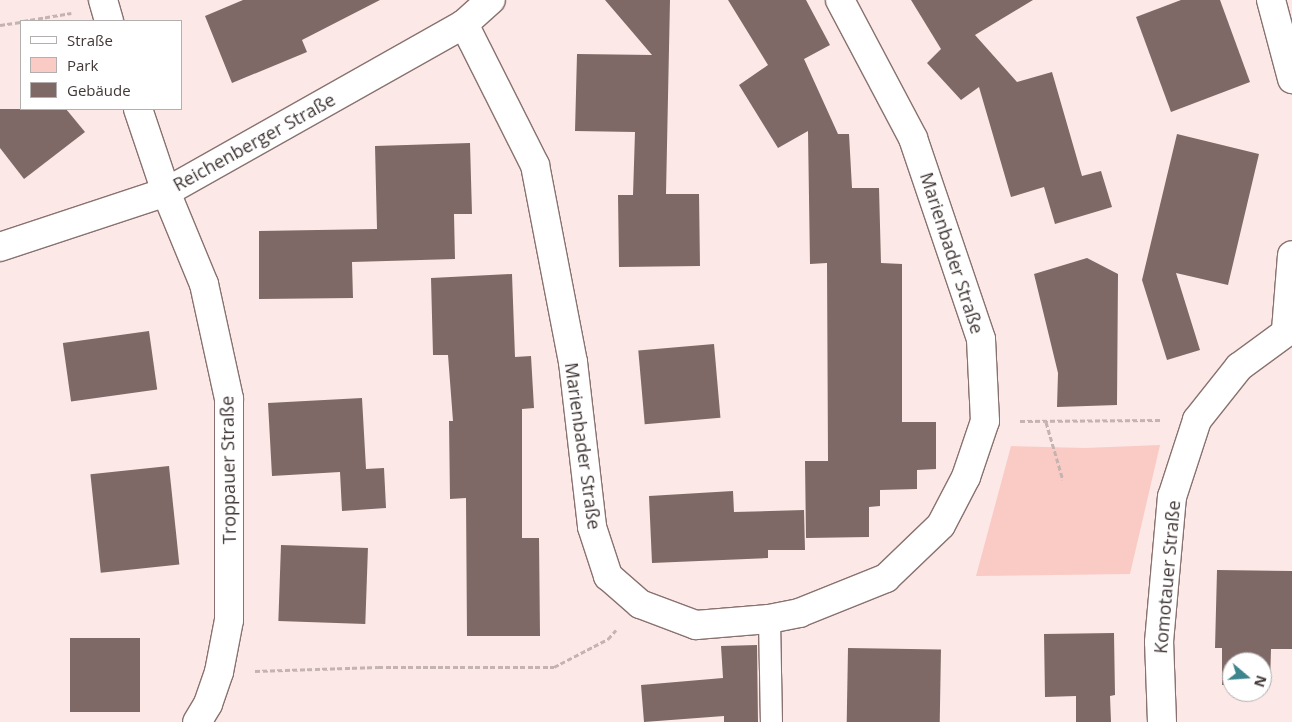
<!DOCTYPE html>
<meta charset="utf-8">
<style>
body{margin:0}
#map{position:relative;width:1292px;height:722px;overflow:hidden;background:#fce8e6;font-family:"Open Sans",sans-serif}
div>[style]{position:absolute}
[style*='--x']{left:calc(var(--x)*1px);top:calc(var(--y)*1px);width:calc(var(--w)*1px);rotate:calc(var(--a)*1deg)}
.green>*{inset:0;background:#facac4}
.building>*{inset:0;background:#7f6966;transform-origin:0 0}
.path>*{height:3px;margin-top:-1.5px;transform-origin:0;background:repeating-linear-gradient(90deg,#c4b3b1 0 5px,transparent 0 7.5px)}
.roads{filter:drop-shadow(1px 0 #88726f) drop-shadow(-1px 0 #88726f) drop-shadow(0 1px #88726f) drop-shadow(0 -1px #88726f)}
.service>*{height:21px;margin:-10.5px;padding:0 10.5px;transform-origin:10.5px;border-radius:10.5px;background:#fff}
.minor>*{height:28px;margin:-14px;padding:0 14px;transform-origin:14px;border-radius:14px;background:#fff}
span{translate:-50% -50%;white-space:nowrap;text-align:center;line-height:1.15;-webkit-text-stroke:5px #fff;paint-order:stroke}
.street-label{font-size:18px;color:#413736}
.legend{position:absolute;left:20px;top:20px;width:162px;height:90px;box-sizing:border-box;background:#fff;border:1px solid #b3afaf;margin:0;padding:6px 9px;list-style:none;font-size:15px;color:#413736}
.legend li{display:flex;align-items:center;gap:10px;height:25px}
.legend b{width:25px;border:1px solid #b3afaf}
.north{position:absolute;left:1222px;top:652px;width:50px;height:50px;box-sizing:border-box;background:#fff;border:1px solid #b3afaf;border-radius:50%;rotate:108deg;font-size:14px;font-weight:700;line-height:20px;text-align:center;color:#413736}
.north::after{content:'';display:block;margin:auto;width:18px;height:22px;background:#3d848d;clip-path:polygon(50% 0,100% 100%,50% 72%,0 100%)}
</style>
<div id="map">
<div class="green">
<div style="clip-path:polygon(1160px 445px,1130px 574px,976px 576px,1011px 446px,1085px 448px)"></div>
</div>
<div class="building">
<div style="clip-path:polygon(243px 0,380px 0,302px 40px,307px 52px,232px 83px,205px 16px)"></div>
<div style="clip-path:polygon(605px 0,670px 0,666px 194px,699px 194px,700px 266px,619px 267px,618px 195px,633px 195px,635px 132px,575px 131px,577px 54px,652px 55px)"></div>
<div style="clip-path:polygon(728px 0,806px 0,830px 45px,804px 59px,838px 134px,849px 134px,852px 188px,879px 188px,881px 263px,902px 264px,902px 422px,936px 422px,936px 469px,917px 470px,917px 489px,880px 490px,880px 506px,869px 507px,869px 537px,806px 538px,805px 461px,828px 461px,827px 263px,810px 264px,808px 131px,778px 148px,739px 85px,768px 65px)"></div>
<div style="clip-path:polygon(911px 0,1033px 0,975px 35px,1017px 82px,1052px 72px,1082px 176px,1101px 171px,1112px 207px,1055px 224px,1044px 187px,1011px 197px,979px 87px,961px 100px,927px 63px,941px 49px)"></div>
<div style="clip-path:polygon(1181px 0,1220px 0,1250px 82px,1171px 112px,1136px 17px)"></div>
<div style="clip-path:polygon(0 109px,66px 109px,85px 132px,24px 179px,0 148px)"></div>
<div style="clip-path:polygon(1177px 134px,1259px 154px,1228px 285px,1176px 273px,1200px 350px,1167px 360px,1142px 280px)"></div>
<div style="clip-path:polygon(470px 143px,472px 214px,454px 214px,455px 259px,352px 262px,353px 298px,259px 299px,259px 231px,377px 229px,375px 146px)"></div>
<div style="clip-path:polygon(1087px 258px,1118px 274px,1117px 405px,1057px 407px,1058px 373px,1034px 274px)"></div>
<div style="clip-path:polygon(512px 274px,515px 357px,531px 356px,534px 408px,522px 409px,522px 538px,539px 538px,540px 636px,467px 636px,466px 498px,450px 499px,449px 421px,453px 421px,448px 355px,433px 355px,431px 278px)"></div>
<div style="left:149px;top:331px;width:59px;height:87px;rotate:82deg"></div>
<div style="left:714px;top:344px;width:74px;height:76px;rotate:85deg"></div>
<div style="clip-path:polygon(362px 398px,366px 469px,384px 468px,386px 508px,342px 511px,340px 472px,272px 476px,268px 403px)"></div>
<div style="left:169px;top:466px;width:99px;height:79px;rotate:84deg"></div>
<div style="clip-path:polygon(733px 491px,734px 512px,804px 510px,805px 550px,768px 550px,768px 558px,652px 563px,649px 496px)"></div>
<div style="left:281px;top:545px;width:87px;height:76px;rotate:2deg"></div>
<div style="clip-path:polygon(1217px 570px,1292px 571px,1292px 649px,1271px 649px,1270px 686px,1262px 686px,1262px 662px,1232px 662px,1232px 685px,1222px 685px,1222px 648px,1215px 648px)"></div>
<div style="clip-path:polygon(1114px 633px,1115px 695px,1110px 696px,1111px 722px,1076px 722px,1076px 696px,1045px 697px,1044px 634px)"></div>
<div style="left:70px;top:638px;width:70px;height:74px"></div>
<div style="clip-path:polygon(757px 645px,758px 722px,724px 722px,724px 716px,644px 722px,641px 685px,723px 678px,721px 646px)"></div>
<div style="left:848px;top:648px;width:93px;height:74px;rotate:1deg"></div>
</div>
<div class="path">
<div style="--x:23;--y:21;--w:49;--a:-9.5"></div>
<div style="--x:0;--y:25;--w:21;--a:-8"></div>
<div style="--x:1020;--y:421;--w:141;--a:-0.4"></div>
<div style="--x:1046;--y:422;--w:60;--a:73.7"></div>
<div style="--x:255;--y:671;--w:123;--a:-1.9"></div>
<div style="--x:378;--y:667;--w:176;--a:0"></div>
<div style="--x:554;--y:667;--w:61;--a:-27.4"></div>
<div style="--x:608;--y:639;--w:12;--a:-48"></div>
</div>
<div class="roads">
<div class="service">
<div style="--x:769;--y:619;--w:103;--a:88.9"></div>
</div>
<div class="minor">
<div style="--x:103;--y:0;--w:22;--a:74"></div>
<div style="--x:1271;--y:0;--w:82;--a:75.1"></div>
<div style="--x:464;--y:24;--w:158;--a:63.3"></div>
<div style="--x:535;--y:165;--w:201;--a:79.1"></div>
<div style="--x:573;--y:362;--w:166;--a:83.4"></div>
<div style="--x:592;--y:527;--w:52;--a:71.9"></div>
<div style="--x:608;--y:576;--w:43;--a:41.2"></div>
<div style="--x:640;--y:604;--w:60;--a:20.6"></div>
<div style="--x:696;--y:625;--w:73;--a:-4.7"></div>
<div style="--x:769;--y:619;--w:31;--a:-11"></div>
<div style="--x:799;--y:613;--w:94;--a:-21.9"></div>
<div style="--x:886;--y:578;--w:76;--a:-43.9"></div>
<div style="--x:941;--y:525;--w:54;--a:-62.5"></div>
<div style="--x:966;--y:477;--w:59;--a:-71.3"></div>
<div style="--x:985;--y:421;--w:82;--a:-92.8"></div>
<div style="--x:981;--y:339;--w:212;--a:-108.7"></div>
<div style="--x:913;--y:138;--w:156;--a:-117.9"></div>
<div style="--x:138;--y:109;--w:88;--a:71.4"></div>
<div style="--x:166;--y:192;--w:100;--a:67.6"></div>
<div style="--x:204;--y:284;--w:118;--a:77.7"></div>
<div style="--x:229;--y:399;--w:221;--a:90"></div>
<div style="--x:229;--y:620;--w:53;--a:100.9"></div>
<div style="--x:219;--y:672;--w:34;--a:109"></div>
<div style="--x:208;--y:704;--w:21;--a:121"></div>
<div style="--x:0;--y:247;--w:175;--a:-18.3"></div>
<div style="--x:166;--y:192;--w:342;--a:-29.4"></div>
<div style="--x:464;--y:24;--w:36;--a:-42"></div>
<div style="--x:1286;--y:330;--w:75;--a:-85.4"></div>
<div style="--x:1162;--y:722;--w:80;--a:-92.1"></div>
<div style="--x:1159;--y:642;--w:146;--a:-84.9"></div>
<div style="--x:1172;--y:497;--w:81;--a:-72"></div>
<div style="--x:1197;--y:420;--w:68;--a:-51.6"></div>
<div style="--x:1239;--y:367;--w:66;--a:-36.3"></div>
</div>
</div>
<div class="street-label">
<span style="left:254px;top:142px;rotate:-29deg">Reichenberger Straße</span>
<span style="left:952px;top:253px;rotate:72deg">Marienbader Straße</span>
<span style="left:583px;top:446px;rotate:82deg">Marienbader Straße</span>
<span style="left:228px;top:470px;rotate:-91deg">Troppauer Straße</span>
<span style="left:1167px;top:577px;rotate:-85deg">Komotauer Straße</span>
</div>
<ul class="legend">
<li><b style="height:6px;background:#fff"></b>Straße</li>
<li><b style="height:14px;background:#facac4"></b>Park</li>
<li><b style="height:14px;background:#7f6966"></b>Gebäude</li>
</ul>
<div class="north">N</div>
</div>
